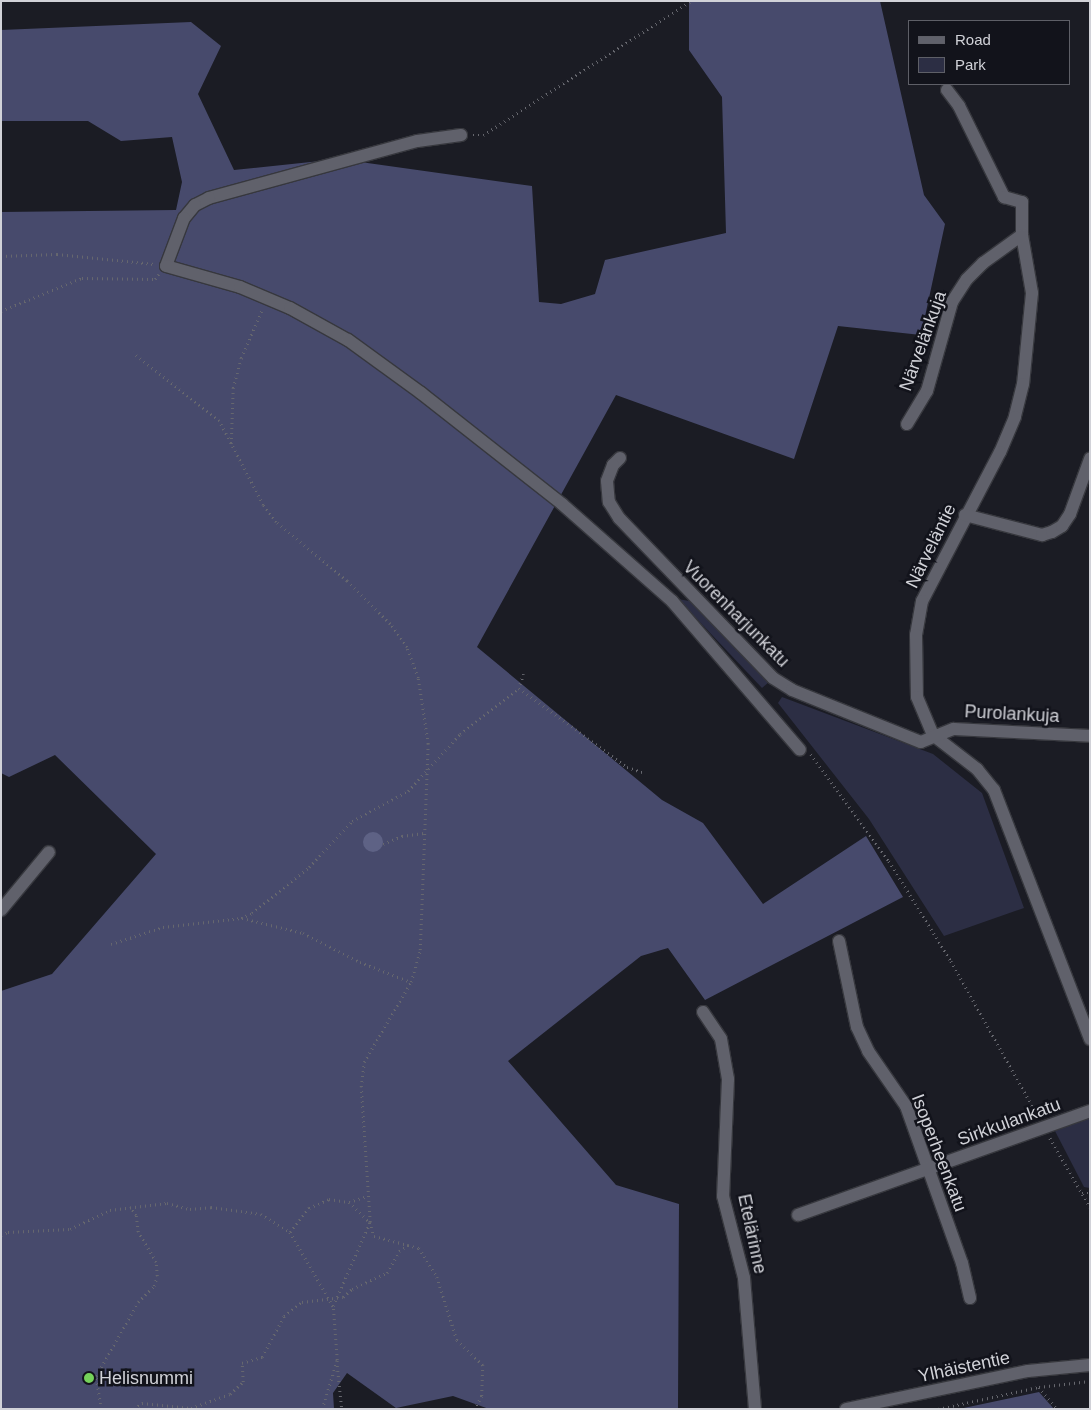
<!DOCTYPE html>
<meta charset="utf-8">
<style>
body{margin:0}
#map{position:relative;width:1091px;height:1410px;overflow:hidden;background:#1b1c24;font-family:Arial,sans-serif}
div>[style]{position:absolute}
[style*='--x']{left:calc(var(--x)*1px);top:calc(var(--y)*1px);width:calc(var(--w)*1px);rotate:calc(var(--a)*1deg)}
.green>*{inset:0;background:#2c2e44}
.forest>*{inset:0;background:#474a6c}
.water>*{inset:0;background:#5e6285}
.round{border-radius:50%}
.path>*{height:2.5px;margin-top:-1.25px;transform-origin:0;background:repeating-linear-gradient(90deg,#66676e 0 1px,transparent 0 5px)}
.roads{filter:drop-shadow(1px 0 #37383e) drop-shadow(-1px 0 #37383e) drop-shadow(0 1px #37383e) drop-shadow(0 -1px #37383e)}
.minor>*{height:12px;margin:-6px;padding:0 6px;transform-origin:6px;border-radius:6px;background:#60616b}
.dots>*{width:14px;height:14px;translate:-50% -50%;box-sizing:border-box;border:2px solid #12131b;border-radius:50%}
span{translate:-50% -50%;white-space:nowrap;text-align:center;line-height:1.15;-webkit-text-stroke:5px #12131b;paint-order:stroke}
.street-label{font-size:18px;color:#d1d2d8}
.poi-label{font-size:18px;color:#d1d2d8}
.left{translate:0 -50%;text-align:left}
.frame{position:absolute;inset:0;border:2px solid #d1d2d8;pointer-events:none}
.legend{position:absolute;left:908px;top:20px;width:162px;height:65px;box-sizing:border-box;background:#12131b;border:1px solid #5e5f67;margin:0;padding:6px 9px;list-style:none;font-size:15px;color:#d1d2d8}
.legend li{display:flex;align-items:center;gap:10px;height:25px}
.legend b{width:25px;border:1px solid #5e5f67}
</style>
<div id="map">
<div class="green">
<div style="clip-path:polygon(678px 599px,689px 601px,712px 621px,769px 682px,762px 688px)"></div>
<div style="clip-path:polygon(782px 697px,933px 754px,982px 793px,1024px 908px,944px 936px,869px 819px,778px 703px)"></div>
<div style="clip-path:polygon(1090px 1118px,1090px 1188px,1084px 1187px,1055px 1131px)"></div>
</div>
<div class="forest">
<div style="clip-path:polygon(689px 1px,880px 1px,924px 195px,945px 224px,921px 335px,838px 326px,794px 459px,616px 395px,477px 647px,662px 800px,703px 823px,763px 904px,866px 836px,903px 897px,705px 1000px,668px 948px,641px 956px,508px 1061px,616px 1185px,679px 1204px,678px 1409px,489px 1409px,453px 1396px,396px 1408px,347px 1373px,333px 1393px,334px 1409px,1px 1409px,1px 991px,52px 974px,156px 854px,55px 755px,9px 777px,1px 773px,1px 212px,176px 210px,182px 182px,172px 137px,121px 141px,88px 121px,1px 121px,1px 30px,191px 22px,221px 46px,198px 94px,234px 170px,339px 159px,532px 186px,539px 302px,561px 304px,595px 294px,605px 260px,726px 233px,722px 97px,689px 50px)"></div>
<div style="clip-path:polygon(1039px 1392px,1054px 1409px,959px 1409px)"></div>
</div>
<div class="water">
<div class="round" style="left:363px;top:832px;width:20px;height:20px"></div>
</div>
<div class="path">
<div style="--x:473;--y:135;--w:10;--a:0"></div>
<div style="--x:483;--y:135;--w:247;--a:-32.8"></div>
<div style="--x:1;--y:256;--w:56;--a:-2"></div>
<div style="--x:57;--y:254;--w:98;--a:5.9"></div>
<div style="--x:1;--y:311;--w:87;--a:-22.2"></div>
<div style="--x:82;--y:278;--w:73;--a:0.8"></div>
<div style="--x:155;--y:279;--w:6;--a:-51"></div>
<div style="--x:231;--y:444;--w:56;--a:-88"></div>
<div style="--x:233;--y:388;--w:31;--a:-75"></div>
<div style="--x:241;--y:358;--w:52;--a:-66.4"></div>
<div style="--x:524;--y:674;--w:15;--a:110"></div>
<div style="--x:519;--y:688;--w:134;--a:36.2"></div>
<div style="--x:627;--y:767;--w:19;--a:18"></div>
<div style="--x:811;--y:754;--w:132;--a:53.9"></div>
<div style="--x:889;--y:861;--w:118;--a:58.2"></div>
<div style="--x:951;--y:961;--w:180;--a:60.7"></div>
<div style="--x:383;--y:844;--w:21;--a:-23"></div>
<div style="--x:402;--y:836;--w:22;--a:-8"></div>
<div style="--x:242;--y:918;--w:63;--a:13.8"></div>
<div style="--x:303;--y:933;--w:64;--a:27"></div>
<div style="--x:360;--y:962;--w:55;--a:21.4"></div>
<div style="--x:111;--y:944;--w:55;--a:-18.1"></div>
<div style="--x:163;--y:927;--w:79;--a:-6.6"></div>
<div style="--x:241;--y:918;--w:12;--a:-24"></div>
<div style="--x:252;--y:913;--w:73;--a:-38.9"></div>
<div style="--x:309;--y:867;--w:63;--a:-46.9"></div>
<div style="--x:352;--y:821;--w:64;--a:-28.2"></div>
<div style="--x:408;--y:791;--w:77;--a:-47.6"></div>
<div style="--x:460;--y:734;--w:75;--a:-37.9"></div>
<div style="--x:1050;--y:1138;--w:80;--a:59.9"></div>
<div style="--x:1082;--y:1193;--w:8;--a:0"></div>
<div style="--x:349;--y:1202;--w:19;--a:-18"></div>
<div style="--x:290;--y:1232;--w:31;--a:-52"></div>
<div style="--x:309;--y:1208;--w:22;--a:-24"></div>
<div style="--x:329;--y:1199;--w:20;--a:9"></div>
<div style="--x:349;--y:1202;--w:29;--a:44"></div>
<div style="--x:370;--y:1222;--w:15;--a:74"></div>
<div style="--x:374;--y:1236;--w:47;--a:14.9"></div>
<div style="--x:419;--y:1248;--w:34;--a:58"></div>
<div style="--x:437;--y:1277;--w:66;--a:72.4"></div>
<div style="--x:457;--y:1340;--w:36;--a:44"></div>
<div style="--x:483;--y:1365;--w:31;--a:92"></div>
<div style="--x:482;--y:1396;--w:15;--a:118"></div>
<div style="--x:1;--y:1235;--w:8;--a:-23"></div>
<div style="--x:8;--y:1232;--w:62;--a:-2.8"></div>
<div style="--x:70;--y:1229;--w:44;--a:-25.4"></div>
<div style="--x:110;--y:1210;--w:57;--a:-7"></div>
<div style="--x:167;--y:1203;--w:24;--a:15"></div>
<div style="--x:190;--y:1209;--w:21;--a:-5"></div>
<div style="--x:211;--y:1207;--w:50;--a:8"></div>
<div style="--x:261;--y:1214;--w:34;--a:32"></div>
<div style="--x:290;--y:1232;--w:86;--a:59.8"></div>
<div style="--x:333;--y:1306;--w:92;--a:-66.2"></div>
<div style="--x:370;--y:1222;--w:135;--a:-93.8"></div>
<div style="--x:361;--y:1087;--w:25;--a:-83"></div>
<div style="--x:364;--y:1062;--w:93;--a:-59.6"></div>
<div style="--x:411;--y:982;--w:33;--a:-74"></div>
<div style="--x:420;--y:950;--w:206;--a:-87.8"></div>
<div style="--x:428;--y:744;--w:67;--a:-98.6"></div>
<div style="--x:418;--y:678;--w:33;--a:-110"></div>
<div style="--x:407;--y:647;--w:29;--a:-126"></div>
<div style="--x:390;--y:624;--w:61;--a:-135"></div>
<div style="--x:347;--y:581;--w:92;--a:-140.3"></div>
<div style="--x:276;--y:522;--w:21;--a:-127"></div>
<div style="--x:263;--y:505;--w:95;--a:-117.6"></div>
<div style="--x:219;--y:421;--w:110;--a:-141.7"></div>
<div style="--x:337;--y:1361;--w:48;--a:84.1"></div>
<div style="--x:1039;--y:1387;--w:28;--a:51"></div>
<div style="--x:101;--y:1409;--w:33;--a:-99"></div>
<div style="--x:96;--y:1376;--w:85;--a:-60.4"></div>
<div style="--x:138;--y:1302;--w:23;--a:-45"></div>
<div style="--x:154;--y:1286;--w:10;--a:-73"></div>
<div style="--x:157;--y:1276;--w:14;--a:-94"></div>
<div style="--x:156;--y:1262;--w:35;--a:-121"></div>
<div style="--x:138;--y:1232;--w:17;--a:-97"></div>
<div style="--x:136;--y:1215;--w:10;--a:-127"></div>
<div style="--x:134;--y:1409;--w:10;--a:-37"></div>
<div style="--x:142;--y:1403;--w:49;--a:5.8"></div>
<div style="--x:191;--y:1408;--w:41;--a:-19.7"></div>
<div style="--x:230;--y:1394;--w:18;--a:-43"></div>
<div style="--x:243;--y:1382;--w:19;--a:-93"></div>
<div style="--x:242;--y:1363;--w:21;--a:-17"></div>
<div style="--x:262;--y:1357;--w:47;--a:-61.8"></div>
<div style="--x:284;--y:1316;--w:23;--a:-38"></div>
<div style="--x:302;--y:1302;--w:41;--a:-7"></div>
<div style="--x:343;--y:1297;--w:12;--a:-42"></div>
<div style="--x:352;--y:1289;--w:38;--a:-25"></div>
<div style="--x:387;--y:1273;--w:25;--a:-61"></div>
<div style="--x:399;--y:1251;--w:11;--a:-34"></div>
<div style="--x:322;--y:1409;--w:51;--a:-73"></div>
<div style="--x:337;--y:1360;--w:54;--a:-94.2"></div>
<div style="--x:938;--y:1409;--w:103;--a:-12.3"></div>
<div style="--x:1039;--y:1387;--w:51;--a:-6.7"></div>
</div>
<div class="roads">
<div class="minor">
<div style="--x:947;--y:90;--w:20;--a:53"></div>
<div style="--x:959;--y:106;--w:102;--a:63.7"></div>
<div style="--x:1004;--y:197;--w:19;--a:16"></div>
<div style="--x:1022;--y:202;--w:33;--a:90"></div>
<div style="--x:1022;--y:235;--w:59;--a:80.2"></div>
<div style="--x:1032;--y:293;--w:91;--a:95.6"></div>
<div style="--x:1023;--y:384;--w:34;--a:104"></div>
<div style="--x:1015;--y:417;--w:38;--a:113"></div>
<div style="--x:1000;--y:452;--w:168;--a:117.6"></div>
<div style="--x:922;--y:601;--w:35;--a:100"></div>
<div style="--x:916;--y:635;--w:62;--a:89.1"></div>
<div style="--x:917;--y:697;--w:41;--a:67.2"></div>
<div style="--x:933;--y:735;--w:56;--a:37.7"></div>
<div style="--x:977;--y:769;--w:27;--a:51"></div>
<div style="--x:994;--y:790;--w:267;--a:68.9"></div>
<div style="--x:461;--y:135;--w:44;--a:172.2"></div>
<div style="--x:417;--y:141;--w:216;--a:164.7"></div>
<div style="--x:209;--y:198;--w:16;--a:153"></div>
<div style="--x:195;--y:205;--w:17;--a:130"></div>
<div style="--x:184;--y:218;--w:51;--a:110.6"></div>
<div style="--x:166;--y:266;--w:77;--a:15.8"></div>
<div style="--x:240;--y:287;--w:54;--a:22.8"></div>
<div style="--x:290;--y:308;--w:66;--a:28.9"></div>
<div style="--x:348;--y:340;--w:90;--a:36"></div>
<div style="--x:421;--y:393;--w:179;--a:38.2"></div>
<div style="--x:562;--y:504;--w:147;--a:41.4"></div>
<div style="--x:672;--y:601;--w:196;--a:49.3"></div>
<div style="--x:907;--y:424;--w:39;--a:-59"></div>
<div style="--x:927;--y:391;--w:92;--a:-74.3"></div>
<div style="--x:952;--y:302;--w:27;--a:-57"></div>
<div style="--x:967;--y:279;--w:23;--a:-45"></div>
<div style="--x:983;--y:263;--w:48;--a:-35.7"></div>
<div style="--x:620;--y:458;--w:10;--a:135"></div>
<div style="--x:613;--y:465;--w:17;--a:111"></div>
<div style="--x:607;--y:481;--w:21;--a:85"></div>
<div style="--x:609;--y:502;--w:19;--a:58"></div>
<div style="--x:619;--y:518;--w:222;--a:46.1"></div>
<div style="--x:773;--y:678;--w:22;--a:32"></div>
<div style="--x:792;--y:690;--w:139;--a:22"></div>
<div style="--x:921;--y:742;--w:35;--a:-22"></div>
<div style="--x:954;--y:729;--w:136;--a:2.9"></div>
<div style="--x:965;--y:515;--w:80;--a:14.6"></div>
<div style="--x:1042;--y:535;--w:10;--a:-17"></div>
<div style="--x:1052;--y:532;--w:12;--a:-31"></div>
<div style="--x:1062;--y:526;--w:14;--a:-56"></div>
<div style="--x:1070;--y:514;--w:59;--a:-70"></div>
<div style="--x:1;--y:910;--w:75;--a:-50.4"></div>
<div style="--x:839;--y:941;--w:88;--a:78.2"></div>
<div style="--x:857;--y:1027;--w:26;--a:65"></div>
<div style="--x:868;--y:1051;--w:67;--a:55.4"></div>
<div style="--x:906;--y:1106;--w:167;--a:70.4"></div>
<div style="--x:962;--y:1263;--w:36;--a:77"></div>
<div style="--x:703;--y:1012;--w:32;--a:56"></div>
<div style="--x:721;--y:1039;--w:41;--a:80.1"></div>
<div style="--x:728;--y:1079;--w:117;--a:92.4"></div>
<div style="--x:723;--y:1196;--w:85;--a:75.6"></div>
<div style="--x:744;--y:1278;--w:131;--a:85.2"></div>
<div style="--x:798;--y:1215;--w:310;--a:-19.6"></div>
<div style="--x:846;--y:1409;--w:186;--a:-11.8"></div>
<div style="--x:1028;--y:1371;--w:62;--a:-5.5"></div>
</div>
</div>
<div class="dots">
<div style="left:89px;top:1378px;background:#75d25a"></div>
</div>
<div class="street-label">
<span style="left:923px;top:341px;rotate:-70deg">Närvelänkuja</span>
<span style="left:931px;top:546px;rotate:-64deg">Närveläntie</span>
<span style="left:736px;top:614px;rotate:45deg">Vuorenharjunkatu</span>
<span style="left:1012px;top:714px;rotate:3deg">Purolankuja</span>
<span style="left:1009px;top:1122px;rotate:-20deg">Sirkkulankatu</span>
<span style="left:939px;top:1153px;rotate:69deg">Isoperheenkatu</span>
<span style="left:752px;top:1234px;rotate:78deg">Etelärinne</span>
<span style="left:964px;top:1367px;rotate:-12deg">Ylhäistentie</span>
</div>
<div class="poi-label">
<span class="left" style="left:99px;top:1378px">Helisnummi</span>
</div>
<div class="frame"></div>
<ul class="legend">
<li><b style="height:6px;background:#60616b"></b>Road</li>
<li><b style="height:14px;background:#2c2e44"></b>Park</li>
</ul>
</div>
